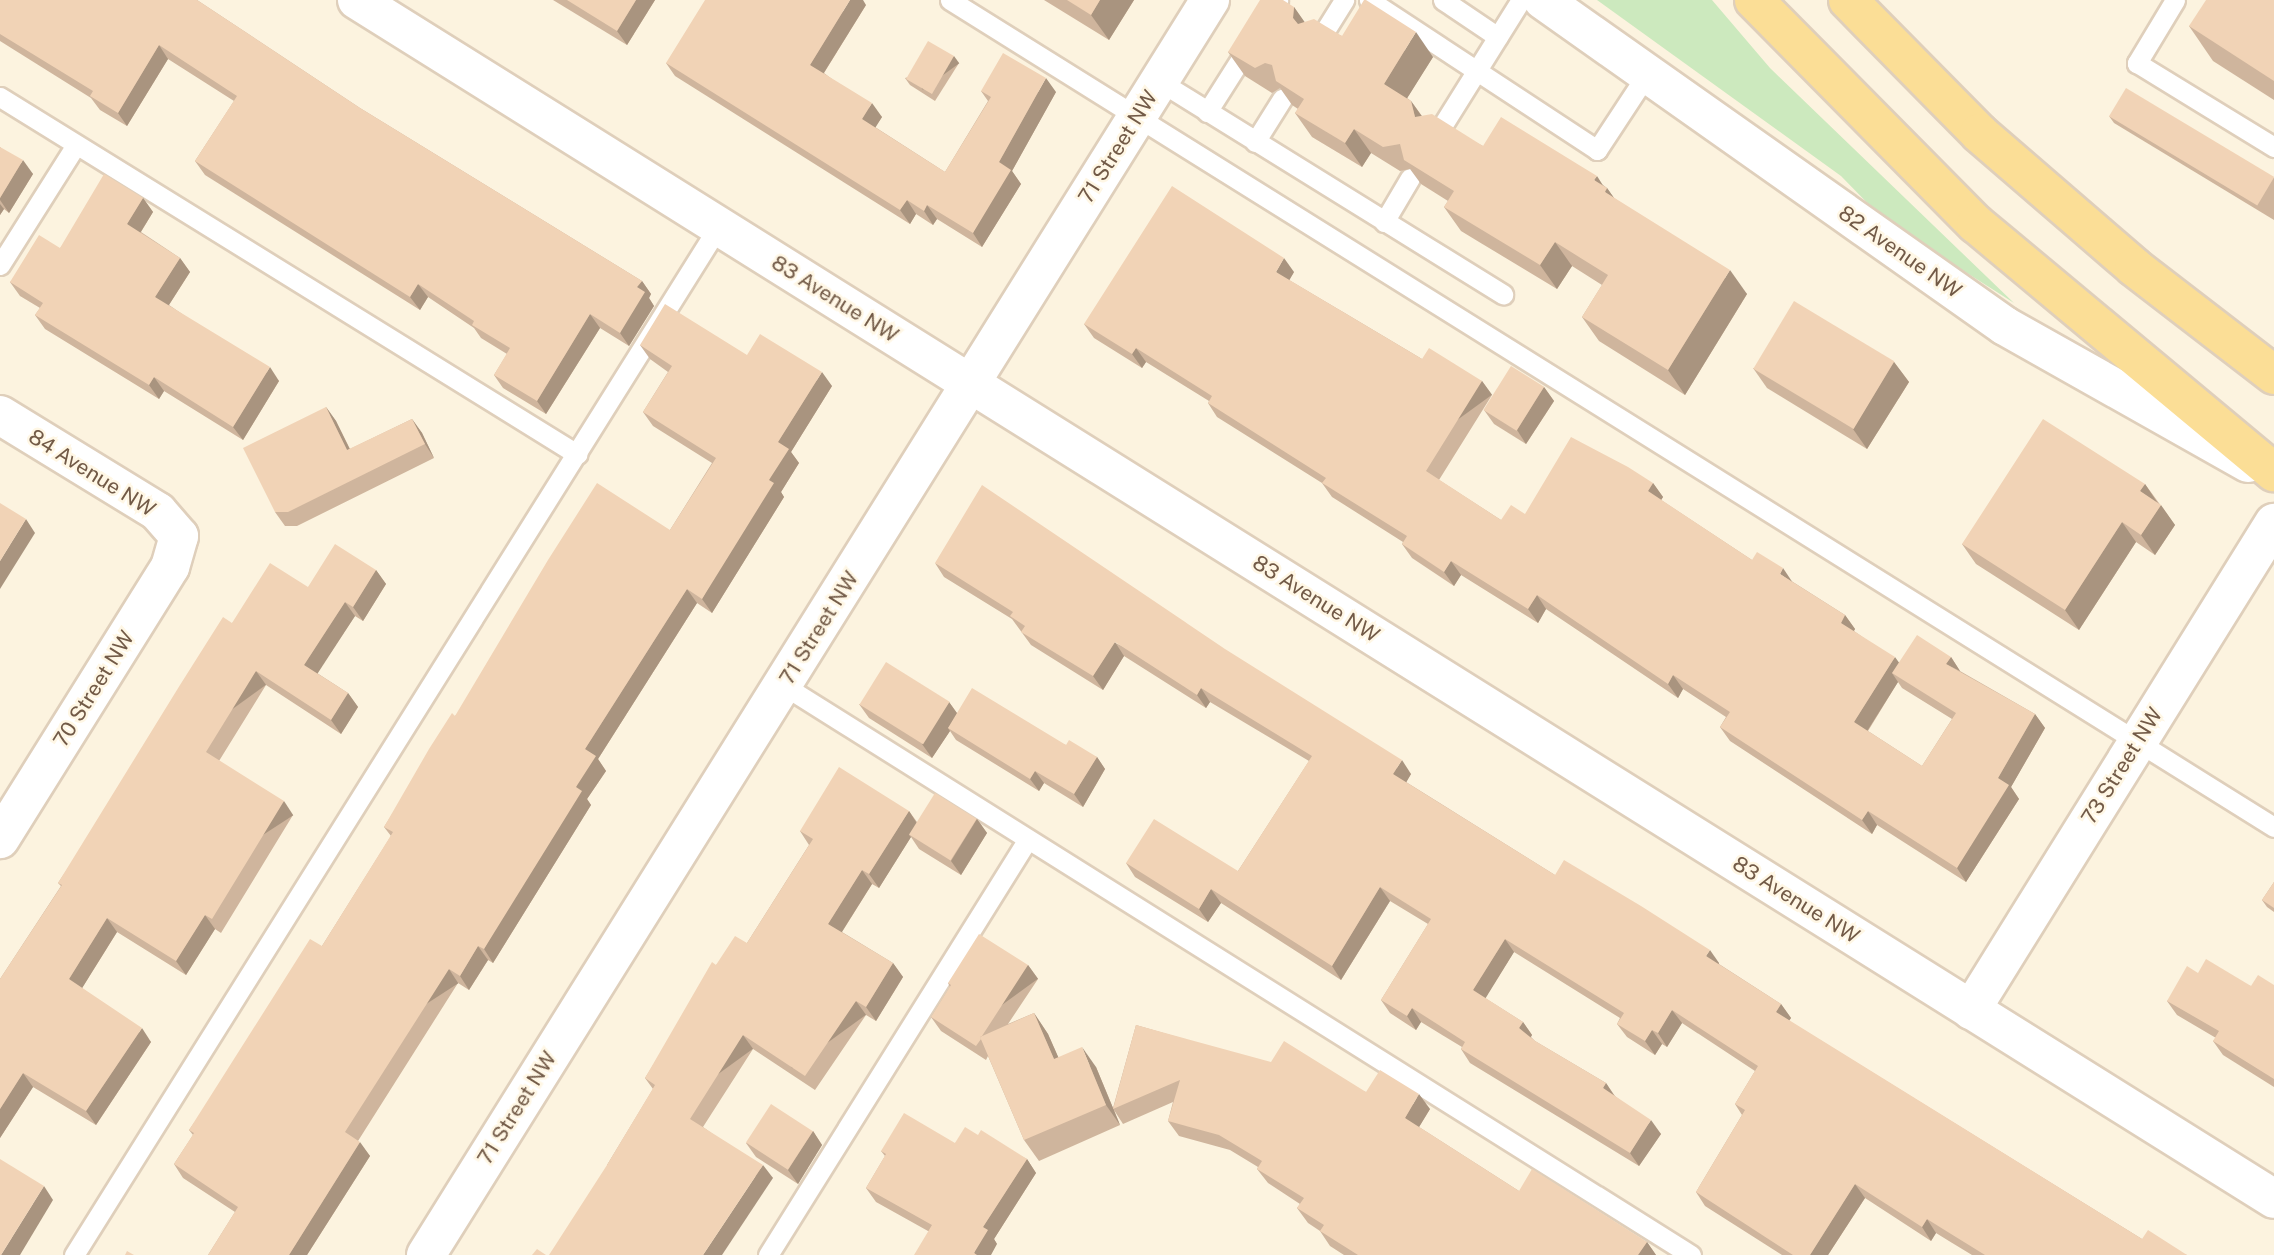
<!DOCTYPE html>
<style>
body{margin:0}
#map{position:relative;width:2274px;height:1255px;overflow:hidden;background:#fcf3df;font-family:"Public Sans",sans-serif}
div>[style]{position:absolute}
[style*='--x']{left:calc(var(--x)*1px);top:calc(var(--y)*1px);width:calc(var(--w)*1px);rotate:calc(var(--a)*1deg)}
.green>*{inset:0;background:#cce9be}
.roads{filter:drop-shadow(2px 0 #dfcfbb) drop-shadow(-2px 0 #dfcfbb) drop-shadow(0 2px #dfcfbb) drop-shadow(0 -2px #dfcfbb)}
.lane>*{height:19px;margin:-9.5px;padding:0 9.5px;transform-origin:9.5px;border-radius:9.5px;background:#fff}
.street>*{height:38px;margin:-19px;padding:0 19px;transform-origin:19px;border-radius:19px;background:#fff}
.secondary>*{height:38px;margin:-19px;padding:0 19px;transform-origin:19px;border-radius:19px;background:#fff}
.primary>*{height:38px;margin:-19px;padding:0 19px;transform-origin:19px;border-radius:19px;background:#fbde96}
.wall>*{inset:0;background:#cfb59d}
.shaded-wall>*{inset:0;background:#a9947f;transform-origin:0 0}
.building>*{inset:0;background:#f1d3b6;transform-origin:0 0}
span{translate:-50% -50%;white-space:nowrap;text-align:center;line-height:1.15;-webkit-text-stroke:5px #fff7e5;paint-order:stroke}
.street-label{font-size:21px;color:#725a47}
</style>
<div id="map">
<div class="green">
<div style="clip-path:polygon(1597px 0,1712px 0,1770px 68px,2014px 303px,1884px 220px,1841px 176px)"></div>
</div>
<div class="roads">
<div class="lane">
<div style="--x:950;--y:0;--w:1561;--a:31.99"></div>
<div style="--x:1369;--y:0;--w:273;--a:33.3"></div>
<div style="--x:1597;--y:150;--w:91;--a:-56.7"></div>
<div style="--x:1443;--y:0;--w:66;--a:33.9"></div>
<div style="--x:2175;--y:0;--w:74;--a:121.1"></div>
<div style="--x:2137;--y:63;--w:161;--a:31.5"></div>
<div style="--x:1321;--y:37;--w:44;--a:-58.1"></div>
<div style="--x:1159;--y:81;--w:405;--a:31.8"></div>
<div style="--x:0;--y:97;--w:679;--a:31.75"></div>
<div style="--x:1207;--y:112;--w:133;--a:-57.6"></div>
<div style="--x:1439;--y:131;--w:155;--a:-58"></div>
<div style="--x:1255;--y:142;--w:51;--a:-57.9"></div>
<div style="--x:1384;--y:222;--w:51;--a:-59.4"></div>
<div style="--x:0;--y:265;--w:142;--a:-57.7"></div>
<div style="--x:783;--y:685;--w:1072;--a:32.12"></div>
<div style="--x:74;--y:1255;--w:1213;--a:-57.93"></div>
<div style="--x:768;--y:1255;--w:489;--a:-58"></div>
</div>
<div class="street">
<div style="--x:357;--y:0;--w:2261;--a:32.02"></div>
<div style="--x:0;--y:415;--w:185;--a:31.5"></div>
<div style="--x:158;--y:512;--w:32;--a:49"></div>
<div style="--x:179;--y:536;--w:32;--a:106"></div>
<div style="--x:170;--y:567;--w:321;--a:122"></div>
<div style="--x:1971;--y:1010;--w:574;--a:-58.11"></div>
<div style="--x:426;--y:1255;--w:1480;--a:-58.01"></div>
</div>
<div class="secondary">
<div style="--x:1543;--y:0;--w:565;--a:35.21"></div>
<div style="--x:2005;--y:326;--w:279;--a:29.4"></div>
</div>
<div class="primary">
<div style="--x:1754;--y:0;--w:315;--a:45.3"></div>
<div style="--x:1976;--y:224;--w:388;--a:39.8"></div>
<div style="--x:1848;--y:0;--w:187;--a:45.4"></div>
<div style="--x:1979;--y:133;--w:205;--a:40.8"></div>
<div style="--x:2134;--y:267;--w:177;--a:37.6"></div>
</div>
</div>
<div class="wall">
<div style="clip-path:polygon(0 0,197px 0,360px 108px,642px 281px,651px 294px,649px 298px,654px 306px,629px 346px,600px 328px,546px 414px,503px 388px,494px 375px,507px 354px,481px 338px,474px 328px,428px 297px,420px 310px,205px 175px,195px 161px,234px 101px,168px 59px,127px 126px,100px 110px,91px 98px,0 41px)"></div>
<div style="clip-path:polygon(553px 0,655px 0,627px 45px)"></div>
<div style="clip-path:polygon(1044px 0,1134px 0,1109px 40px)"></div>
<div style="clip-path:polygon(2274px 0,2274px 100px,2213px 61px,2189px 26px)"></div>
<div style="clip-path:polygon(866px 5px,824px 73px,882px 117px,875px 127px,945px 172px,988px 101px,981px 91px,1056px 92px,1012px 171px,1021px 184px,982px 247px,937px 219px,933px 225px,916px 214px,910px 224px,675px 76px,666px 63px)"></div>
<div style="clip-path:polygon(1294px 7px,1304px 22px,1342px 36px,1433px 57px,1407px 98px,1411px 101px,1422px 116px,1483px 146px,1603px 185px,1607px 188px,1614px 198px,1747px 294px,1685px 395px,1599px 341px,1582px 317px,1602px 285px,1572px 266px,1557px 289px,1461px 231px,1444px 207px,1448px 201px,1421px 184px,1410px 169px,1400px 171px,1371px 153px,1362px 167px,1312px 137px,1295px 113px,1298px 109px,1292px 105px,1280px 88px,1272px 93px,1245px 76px,1228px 52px)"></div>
<div style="clip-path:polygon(959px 63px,935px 101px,910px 85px,905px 78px)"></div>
<div style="clip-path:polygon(2109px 116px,2274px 178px,2274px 220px,2114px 123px)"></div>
<div style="clip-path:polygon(0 147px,33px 174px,9px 213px,4px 209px,0 215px)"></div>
<div style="clip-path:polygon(143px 198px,153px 212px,141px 232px,180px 258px,190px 272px,169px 305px,279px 381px,243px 440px,164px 391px,159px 399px,45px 329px,35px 315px,40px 308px,20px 296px,10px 282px,60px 248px)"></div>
<div style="clip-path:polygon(evenodd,1294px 272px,1289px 280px,1422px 359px,1482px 381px,1492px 395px,1439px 480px,1501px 520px,1653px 483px,1663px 497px,1661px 500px,1752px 560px,1793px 582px,1845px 615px,1855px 629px,1854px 631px,1899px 663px,1951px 657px,1960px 671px,2035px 714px,2045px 728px,2011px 787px,2019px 799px,1966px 882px,1877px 825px,1872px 834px,1730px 741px,1720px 727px,1726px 717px,1683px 689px,1678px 698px,1546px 609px,1538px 623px,1461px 575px,1454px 586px,1412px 558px,1402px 544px,1403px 542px,1332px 497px,1322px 483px,1217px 417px,1208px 403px,1209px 401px,1146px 362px,1142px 368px,1094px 338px,1084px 324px,1294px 272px,1898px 682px,1902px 688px,1952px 719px,1922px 766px,1868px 731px,1898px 682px)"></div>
<div style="clip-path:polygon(640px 345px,747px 355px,832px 386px,791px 452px,799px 463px,781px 492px,784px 497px,712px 613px,697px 603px,598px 759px,606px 771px,587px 799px,591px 805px,493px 963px,488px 960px,469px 990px,458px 983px,358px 1141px,370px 1156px,307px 1255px,208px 1255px,235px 1212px,183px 1178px,174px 1164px,193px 1135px,189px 1130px,322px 946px,391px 836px,384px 827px,455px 716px,670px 530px,712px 463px,653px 426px,643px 412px,668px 372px,650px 359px)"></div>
<div style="clip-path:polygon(1894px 362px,1909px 382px,1867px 449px,1767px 388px,1753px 368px)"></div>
<div style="clip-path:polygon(1544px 387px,1554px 401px,1526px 444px,1494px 424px,1484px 410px)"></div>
<div style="clip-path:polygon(326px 407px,336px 421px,350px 449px,412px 419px,422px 433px,434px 458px,297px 526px,285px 526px,275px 512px)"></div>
<div style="clip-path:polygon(2145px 484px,2175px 525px,2155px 555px,2136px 542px,2079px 630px,1976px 564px,1962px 544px)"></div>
<div style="clip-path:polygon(935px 563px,1411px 774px,1406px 782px,1555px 875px,1719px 963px,1719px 964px,1781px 1004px,1791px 1018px,1789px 1021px,2142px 1239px,2187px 1255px,1972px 1255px,1936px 1233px,1931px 1241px,1865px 1198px,1828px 1255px,1782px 1255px,1705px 1206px,1696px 1192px,1742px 1115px,1735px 1104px,1755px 1071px,1682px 1023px,1667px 1047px,1662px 1044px,1655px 1055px,1627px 1037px,1617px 1024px,1620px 1018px,1514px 952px,1485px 998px,1523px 1022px,1532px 1035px,1531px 1037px,1535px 1041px,1606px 1083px,1615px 1096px,1661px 1134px,1639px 1166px,1470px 1063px,1461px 1049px,1462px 1047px,1421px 1022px,1416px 1030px,1390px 1013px,1381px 1000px,1428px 924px,1390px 901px,1341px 980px,1221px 903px,1208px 922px,1135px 877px,1126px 863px,1238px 871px,1309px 761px,1210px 702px,1206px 708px,1124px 656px,1103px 690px,1031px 645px,1012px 619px,944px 577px)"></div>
<div style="clip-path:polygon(376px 570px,386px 584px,363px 621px,355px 616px,317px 673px,348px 693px,358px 707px,341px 734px,266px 685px,219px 761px,293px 815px,221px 933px,215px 929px,186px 975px,117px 932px,82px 988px,151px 1042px,96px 1125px,33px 1087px,0 1138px,0 979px,61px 886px,58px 883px,232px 623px,308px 587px)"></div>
<div style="clip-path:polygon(949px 702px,957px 713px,1066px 745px,1097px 757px,1105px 769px,1083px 807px,1044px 783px,1039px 791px,956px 740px,950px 731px,932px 758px,869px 718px,859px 704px)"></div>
<div style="clip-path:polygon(909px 811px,917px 822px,977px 819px,987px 833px,961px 875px,919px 849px,911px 837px,879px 888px,872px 884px,842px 932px,893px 963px,903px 977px,876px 1021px,866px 1015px,815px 1090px,753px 1049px,703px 1127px,773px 1178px,607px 1165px,653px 1089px,645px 1078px,716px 965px,747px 943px,809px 845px,800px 831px)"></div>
<div style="clip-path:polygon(2274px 882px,2274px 912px,2267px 907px,2262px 900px)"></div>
<div style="clip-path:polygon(1028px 965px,1038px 979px,1008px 1024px,1034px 1013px,1048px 1034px,1058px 1057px,1096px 1067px,1113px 1108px,1136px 1025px,1366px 1092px,1430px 1109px,1419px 1127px,1519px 1191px,1647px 1242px,1656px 1255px,1344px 1255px,1330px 1246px,1320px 1231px,1308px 1223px,1297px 1208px,1300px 1204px,1268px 1183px,1257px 1169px,1258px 1167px,1230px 1150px,1179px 1136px,1168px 1121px,1173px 1102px,1123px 1124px,1114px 1110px,1120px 1125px,1039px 1161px,1024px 1140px,988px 1056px,986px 1060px,941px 1031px,931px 1017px,950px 987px,948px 983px)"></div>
<div style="clip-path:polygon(2198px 973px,2251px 986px,2274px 985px,2274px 1087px,2223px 1055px,2213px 1041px,2216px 1038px,2177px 1015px,2167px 1001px)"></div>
<div style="clip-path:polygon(813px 1131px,822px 1145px,798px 1184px,756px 1157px,746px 1143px)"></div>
<div style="clip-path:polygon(978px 1135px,1027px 1159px,1036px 1173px,994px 1239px,997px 1244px,928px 1231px,876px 1202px,866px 1188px,885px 1156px,881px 1151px,955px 1143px)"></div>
</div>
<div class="shaded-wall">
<div style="clip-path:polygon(636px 0,655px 0,627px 45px,617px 31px)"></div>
<div style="clip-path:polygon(850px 0,863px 0,866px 5px,820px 79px,810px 65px)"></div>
<div style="clip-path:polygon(1100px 0,1134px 0,1109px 40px,1091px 15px)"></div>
<div style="clip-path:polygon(1294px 7px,1311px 31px,1310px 42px,1293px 18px)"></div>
<div style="clip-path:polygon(1416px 32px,1433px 57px,1401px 108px,1384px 84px)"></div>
<div style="clip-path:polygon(159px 45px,168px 59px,127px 126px,118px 113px)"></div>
<div style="left:954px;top:56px;width:9px;height:45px;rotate:54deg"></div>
<div style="clip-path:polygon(1046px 78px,1056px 92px,1012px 171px,1021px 184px,982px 247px,973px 233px,999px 162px)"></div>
<div style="clip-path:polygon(1411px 101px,1428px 125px,1415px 117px)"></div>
<div style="clip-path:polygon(872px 103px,882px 117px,872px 133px,862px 119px)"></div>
<div style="clip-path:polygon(1354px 129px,1371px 153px,1362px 167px,1345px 143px)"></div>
<div style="clip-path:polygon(23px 160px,33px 174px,9px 213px,0 200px,0 198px)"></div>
<div style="clip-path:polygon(1597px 176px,1606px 190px,1607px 188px,1624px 212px,1594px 180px)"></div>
<div style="clip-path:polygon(143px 198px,153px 212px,137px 238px,127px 224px)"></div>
<div style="clip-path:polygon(907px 200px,916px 214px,910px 224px,900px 210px)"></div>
<div style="clip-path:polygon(0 204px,4px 209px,0 215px)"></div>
<div style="clip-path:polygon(927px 205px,937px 219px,933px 225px,924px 211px)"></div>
<div style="clip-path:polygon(1555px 242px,1572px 266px,1557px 289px,1540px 265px)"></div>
<div style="clip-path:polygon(180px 258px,190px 272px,165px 311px,155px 297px)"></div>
<div style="clip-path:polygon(1284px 258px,1294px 272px,1286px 286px,1276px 272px)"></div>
<div style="clip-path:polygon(1730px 270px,1747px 294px,1685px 395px,1668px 370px)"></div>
<div style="clip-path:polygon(642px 281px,651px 294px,649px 298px,654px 306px,629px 346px,620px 333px,637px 287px)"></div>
<div style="clip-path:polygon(418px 284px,428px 297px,420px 310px,410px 297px)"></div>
<div style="clip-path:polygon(590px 314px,600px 328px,546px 414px,537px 401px)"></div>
<div style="clip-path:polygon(1136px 348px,1146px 362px,1142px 368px,1132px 354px)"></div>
<div style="clip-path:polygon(1894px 362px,1909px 382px,1867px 449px,1853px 429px)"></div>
<div style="clip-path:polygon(270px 367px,279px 381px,243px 440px,233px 427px)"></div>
<div style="clip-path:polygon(822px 372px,832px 386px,791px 452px,799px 463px,781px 492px,784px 497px,712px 613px,702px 599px,769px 480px,778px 442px)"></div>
<div style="clip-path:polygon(154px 377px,164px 391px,159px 399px,149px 385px)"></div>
<div style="left:1482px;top:381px;width:17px;height:106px;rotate:54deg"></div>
<div style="clip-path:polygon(1544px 387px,1554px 401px,1526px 444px,1517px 430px)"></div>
<div style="clip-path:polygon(326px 407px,336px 421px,357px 464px,347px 450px)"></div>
<div style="clip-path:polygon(412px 419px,422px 433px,434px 458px,425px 444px)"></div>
<div style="clip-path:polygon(1653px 483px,1663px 497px,1658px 505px,1648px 491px)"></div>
<div style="clip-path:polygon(2145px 484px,2159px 505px,2140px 491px)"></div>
<div style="clip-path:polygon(2161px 505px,2175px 525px,2155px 555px,2141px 535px)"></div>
<div style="clip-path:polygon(26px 519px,35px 533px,0 589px,0 561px)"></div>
<div style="clip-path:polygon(2122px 522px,2136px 542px,2079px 630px,2065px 610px)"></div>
<div style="clip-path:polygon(1451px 561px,1461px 575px,1454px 586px,1444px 572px)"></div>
<div style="clip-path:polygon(1783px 568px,1793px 583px,1780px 574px)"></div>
<div style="clip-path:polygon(376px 570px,386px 584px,363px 621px,353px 607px)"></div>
<div style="clip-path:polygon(687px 589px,697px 603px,598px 759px,606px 771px,587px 799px,591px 805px,493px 963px,484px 949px,576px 787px,585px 749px)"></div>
<div style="clip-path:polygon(1537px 595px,1546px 609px,1538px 623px,1528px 609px)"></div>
<div style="clip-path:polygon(345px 602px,355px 616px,314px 679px,304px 665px)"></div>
<div style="clip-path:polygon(1845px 615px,1855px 629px,1850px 637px,1841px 623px)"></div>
<div style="clip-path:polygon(1115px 642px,1124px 656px,1103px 690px,1093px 676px)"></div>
<div style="clip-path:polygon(1895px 657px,1905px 671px,1892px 673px,1898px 682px,1864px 736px,1854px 722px)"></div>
<div style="clip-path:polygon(1951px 657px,1960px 671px,1946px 664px)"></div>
<div style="left:256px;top:671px;width:17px;height:95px;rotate:54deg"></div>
<div style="clip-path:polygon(1673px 675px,1683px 689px,1678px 698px,1668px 684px)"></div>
<div style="clip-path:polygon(1201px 688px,1210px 702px,1206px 708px,1197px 695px)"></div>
<div style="clip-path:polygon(348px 693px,358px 707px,341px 734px,331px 720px)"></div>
<div style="clip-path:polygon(949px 702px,959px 716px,948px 728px,950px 731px,932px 758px,922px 744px)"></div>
<div style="clip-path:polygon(2035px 714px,2045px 728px,2011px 787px,2019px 799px,1966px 882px,1957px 868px,1998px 778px)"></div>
<div style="clip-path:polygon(1097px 757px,1105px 769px,1083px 807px,1074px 794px)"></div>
<div style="clip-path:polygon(1402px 760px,1411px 774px,1403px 788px,1393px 774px)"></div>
<div style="clip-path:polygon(1035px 771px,1044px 783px,1039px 791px,1030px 779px)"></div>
<div style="left:284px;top:801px;width:17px;height:138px;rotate:57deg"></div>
<div style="clip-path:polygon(909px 811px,918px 825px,909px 835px,911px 837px,879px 888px,869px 874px)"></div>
<div style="clip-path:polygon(1868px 811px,1877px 825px,1872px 834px,1862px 820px)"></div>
<div style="clip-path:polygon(977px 819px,987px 833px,961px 875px,951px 861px)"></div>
<div style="clip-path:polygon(862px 870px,872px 884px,838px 938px,828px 924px)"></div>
<div style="clip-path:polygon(1380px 887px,1390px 901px,1341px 980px,1332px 966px)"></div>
<div style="clip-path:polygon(1211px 889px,1221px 903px,1208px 922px,1199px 909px)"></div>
<div style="clip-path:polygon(205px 915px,215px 929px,186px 975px,176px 961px)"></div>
<div style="clip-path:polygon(107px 918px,117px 932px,79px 993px,69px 979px)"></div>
<div style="clip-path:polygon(1505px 939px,1514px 952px,1482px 1004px,1473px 990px)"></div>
<div style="clip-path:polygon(478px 946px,488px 960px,469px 990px,460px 976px)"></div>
<div style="clip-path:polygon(1710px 950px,1719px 963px,1715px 970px,1706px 956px)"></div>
<div style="clip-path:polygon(893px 963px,903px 977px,876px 1021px,866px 1007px)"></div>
<div style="left:1028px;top:965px;width:17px;height:96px;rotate:54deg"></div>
<div style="left:449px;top:969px;width:17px;height:193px;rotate:57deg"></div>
<div style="left:856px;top:1001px;width:17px;height:91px;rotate:54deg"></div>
<div style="clip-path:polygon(1781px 1004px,1791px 1018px,1785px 1026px,1776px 1012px)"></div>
<div style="clip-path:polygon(1412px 1008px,1421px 1022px,1416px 1030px,1407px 1016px)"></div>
<div style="clip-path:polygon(1672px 1010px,1682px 1023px,1667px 1047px,1658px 1033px)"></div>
<div style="clip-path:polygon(1034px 1013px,1048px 1034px,1068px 1079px,1054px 1059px)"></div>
<div style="clip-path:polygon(1523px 1022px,1532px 1035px,1528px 1041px,1519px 1028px)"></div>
<div style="clip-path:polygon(142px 1028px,151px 1042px,96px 1125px,86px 1111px)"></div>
<div style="clip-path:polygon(1652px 1030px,1662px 1044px,1655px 1055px,1645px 1041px)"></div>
<div style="left:743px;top:1035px;width:17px;height:99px;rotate:54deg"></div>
<div style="clip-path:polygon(1082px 1047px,1096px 1067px,1120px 1125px,1106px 1105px)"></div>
<div style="clip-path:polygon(23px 1073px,33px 1087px,0 1138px,0 1109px)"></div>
<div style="clip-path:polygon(1606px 1083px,1615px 1097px,1603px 1088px)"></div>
<div style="clip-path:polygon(1419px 1094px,1430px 1109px,1416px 1132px,1405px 1118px)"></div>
<div style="clip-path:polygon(1651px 1120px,1661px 1134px,1639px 1166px,1630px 1153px)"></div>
<div style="clip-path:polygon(813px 1131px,822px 1145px,798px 1184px,788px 1170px)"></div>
<div style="clip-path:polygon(360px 1142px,370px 1156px,307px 1255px,289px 1255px)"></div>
<div style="clip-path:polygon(1027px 1159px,1036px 1173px,994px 1239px,997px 1244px,991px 1255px,975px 1255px,974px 1253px,983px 1227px)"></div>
<div style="clip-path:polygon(763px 1165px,773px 1178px,722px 1255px,703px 1255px)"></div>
<div style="clip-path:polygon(1855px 1184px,1865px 1198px,1828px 1255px,1810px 1255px)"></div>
<div style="clip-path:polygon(44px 1186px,53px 1200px,20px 1255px,1px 1255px)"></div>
<div style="clip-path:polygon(1927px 1219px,1936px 1233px,1931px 1241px,1922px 1227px)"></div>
<div style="clip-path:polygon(1647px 1242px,1656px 1255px,1638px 1255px)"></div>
</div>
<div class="building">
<div style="clip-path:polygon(0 0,197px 0,360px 108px,642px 281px,637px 287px,645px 292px,620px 333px,590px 314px,537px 401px,494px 375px,510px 348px,472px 325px,474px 321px,418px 284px,410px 297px,195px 161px,237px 96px,159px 45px,118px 113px,90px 96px,93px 91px,0 34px)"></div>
<div style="clip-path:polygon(567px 0,636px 0,617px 31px)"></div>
<div style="clip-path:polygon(705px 0,850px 0,810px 65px,872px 103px,862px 119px,945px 172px,991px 97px,981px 91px,1003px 53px,1046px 78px,999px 162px,1011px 170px,973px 233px,927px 205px,924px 211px,907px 200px,900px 210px,666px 63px)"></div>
<div style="clip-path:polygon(1067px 0,1100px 0,1091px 15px)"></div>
<div style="clip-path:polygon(1260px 0,1283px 0,1294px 7px,1293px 18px,1298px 24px,1314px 19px,1342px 36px,1364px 0,1366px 0,1416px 32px,1384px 84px,1411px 101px,1415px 117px,1432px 114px,1483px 146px,1501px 117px,1597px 176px,1594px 180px,1607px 188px,1605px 192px,1730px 270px,1668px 370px,1582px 317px,1608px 275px,1555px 242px,1540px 265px,1444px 207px,1454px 191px,1404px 160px,1400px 144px,1383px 147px,1354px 129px,1345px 143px,1295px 113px,1304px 99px,1276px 81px,1272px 65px,1265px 63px,1255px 68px,1228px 52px)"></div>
<div style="clip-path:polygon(2206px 0,2274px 0,2274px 81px,2189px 26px)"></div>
<div style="left:928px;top:41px;width:30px;height:44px;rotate:30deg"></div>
<div style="left:2126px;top:88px;width:173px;height:33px;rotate:31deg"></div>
<div style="clip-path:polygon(0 147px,23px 160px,0 198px)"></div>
<div style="clip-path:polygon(104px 174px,143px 198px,127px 224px,180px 258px,155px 297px,270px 367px,233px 427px,154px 377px,149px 385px,35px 315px,43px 303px,10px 282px,39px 235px,60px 248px)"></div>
<div style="clip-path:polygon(1172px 186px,1284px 258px,1276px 272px,1422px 359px,1429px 348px,1482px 381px,1426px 471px,1501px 520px,1511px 505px,1525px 514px,1571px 437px,1628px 467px,1653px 483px,1648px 491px,1752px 560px,1757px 552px,1783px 568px,1780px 574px,1845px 615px,1841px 623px,1895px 657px,1854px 722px,1922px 766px,1956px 713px,1892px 673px,1917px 635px,1951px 657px,1946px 664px,2035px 714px,1998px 778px,2009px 785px,1957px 868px,1868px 811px,1862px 820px,1720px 727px,1730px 712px,1673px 675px,1668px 684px,1537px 595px,1528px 609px,1451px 561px,1444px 572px,1402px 544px,1407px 536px,1322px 483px,1326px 478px,1208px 403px,1212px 396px,1136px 348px,1132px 354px,1084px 324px)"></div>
<div style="left:1794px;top:301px;width:117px;height:79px;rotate:31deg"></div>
<div style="clip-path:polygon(665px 304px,747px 355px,760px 334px,822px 372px,778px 442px,789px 449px,769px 480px,774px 483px,702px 599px,687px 589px,585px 749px,596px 756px,576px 787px,582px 791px,484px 949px,478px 946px,460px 976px,449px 969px,345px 1132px,360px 1142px,289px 1255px,208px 1255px,238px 1207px,174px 1164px,194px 1133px,189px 1130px,310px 939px,322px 946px,393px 832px,384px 827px,429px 749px,452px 713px,455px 716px,548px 560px,597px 483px,670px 530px,716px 458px,643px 412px,672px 366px,640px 345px)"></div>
<div style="left:1511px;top:366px;width:39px;height:52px;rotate:32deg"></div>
<div style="clip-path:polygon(326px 407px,347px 450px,412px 419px,425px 444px,288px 512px,275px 512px,243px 448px)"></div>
<div style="clip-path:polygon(2043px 419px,2145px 484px,2140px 491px,2161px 505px,2141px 535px,2122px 522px,2065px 610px,1962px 544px)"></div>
<div style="clip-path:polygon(982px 485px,1225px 649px,1402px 760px,1393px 774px,1555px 875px,1564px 860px,1641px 906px,1710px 950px,1706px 956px,1781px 1004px,1776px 1012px,2142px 1239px,2148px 1230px,2187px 1255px,1985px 1255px,1927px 1219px,1922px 1227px,1855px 1184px,1810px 1255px,1793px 1255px,1696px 1192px,1745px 1110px,1735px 1104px,1758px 1066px,1672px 1010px,1658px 1033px,1652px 1030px,1645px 1041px,1617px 1024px,1624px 1013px,1505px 939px,1473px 990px,1523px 1022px,1519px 1028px,1535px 1041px,1606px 1083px,1603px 1088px,1651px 1120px,1630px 1153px,1461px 1049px,1465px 1042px,1412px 1008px,1407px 1016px,1381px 1000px,1431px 919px,1380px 887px,1332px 966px,1211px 889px,1199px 909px,1126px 863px,1154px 819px,1238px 871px,1312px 756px,1201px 688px,1197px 695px,1115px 642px,1093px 676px,1021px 632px,1025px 626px,1010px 616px,1013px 612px,935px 563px)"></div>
<div style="clip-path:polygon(0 503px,26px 519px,0 561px)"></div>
<div style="clip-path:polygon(335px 544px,376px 570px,353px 607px,345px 602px,304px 665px,348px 693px,331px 720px,256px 671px,206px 752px,284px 801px,212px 919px,205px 915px,176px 961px,107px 918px,69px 979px,142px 1028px,86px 1111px,23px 1073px,0 1109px,0 979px,62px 885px,58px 883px,180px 685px,223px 617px,232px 623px,270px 563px,308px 587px)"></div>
<div style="left:886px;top:662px;width:75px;height:50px;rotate:32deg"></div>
<div style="clip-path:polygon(972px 688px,1066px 745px,1069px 740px,1097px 757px,1074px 794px,1035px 771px,1030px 779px,948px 728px)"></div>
<div style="clip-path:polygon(839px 767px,909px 811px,869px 874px,862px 870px,828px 924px,893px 963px,866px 1007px,856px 1001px,805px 1076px,743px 1035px,690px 1119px,763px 1165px,703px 1255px,549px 1255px,607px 1165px,655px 1085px,645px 1078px,712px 962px,716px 965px,735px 936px,747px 943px,813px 839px,800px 831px)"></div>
<div style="left:935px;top:793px;width:49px;height:49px;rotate:32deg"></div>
<div style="clip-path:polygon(2274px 882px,2274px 908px,2262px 900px)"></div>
<div style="clip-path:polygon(979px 934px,1028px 965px,982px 1036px,980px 1037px,981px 1039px,976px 1046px,931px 1017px,951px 985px,948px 983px)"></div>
<div style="clip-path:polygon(2206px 959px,2251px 986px,2258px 975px,2274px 985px,2274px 1079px,2213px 1041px,2219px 1031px,2167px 1001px,2187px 966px,2198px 973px)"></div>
<div style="clip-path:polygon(1034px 1013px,1054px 1059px,1082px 1047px,1106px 1105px,1024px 1140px,980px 1037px)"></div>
<div style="clip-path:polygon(1136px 1025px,1271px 1062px,1284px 1041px,1366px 1092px,1380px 1070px,1419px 1094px,1405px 1118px,1519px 1191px,1532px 1169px,1647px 1242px,1638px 1255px,1358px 1255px,1320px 1231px,1324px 1225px,1297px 1208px,1304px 1198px,1257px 1169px,1262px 1161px,1219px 1135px,1168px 1121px,1180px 1080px,1113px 1109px)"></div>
<div style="left:771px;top:1104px;width:50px;height:46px;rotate:33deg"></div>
<div style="clip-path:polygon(904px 1113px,955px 1143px,965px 1127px,978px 1135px,981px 1130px,1027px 1159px,983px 1227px,988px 1230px,974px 1253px,977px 1255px,914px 1255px,932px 1225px,866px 1188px,886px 1154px,881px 1151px)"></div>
<div style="clip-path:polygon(0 1159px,44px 1186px,1px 1255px,0 1255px)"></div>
<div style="clip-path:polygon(537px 1249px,546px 1255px,532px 1255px)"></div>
<div style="clip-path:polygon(127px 1251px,134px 1255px,125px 1255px)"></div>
</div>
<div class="street-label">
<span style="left:1118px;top:147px;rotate:-58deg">71 Street NW</span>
<span style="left:1900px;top:252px;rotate:35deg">82 Avenue NW</span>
<span style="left:835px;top:299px;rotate:32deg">83 Avenue NW</span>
<span style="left:92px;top:473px;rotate:32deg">84 Avenue NW</span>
<span style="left:1316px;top:599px;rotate:32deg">83 Avenue NW</span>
<span style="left:819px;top:628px;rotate:-58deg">71 Street NW</span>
<span style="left:94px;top:689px;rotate:-58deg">70 Street NW</span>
<span style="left:2122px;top:766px;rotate:-58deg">73 Street NW</span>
<span style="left:1796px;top:900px;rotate:32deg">83 Avenue NW</span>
<span style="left:517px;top:1108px;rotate:-58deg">71 Street NW</span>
</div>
</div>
